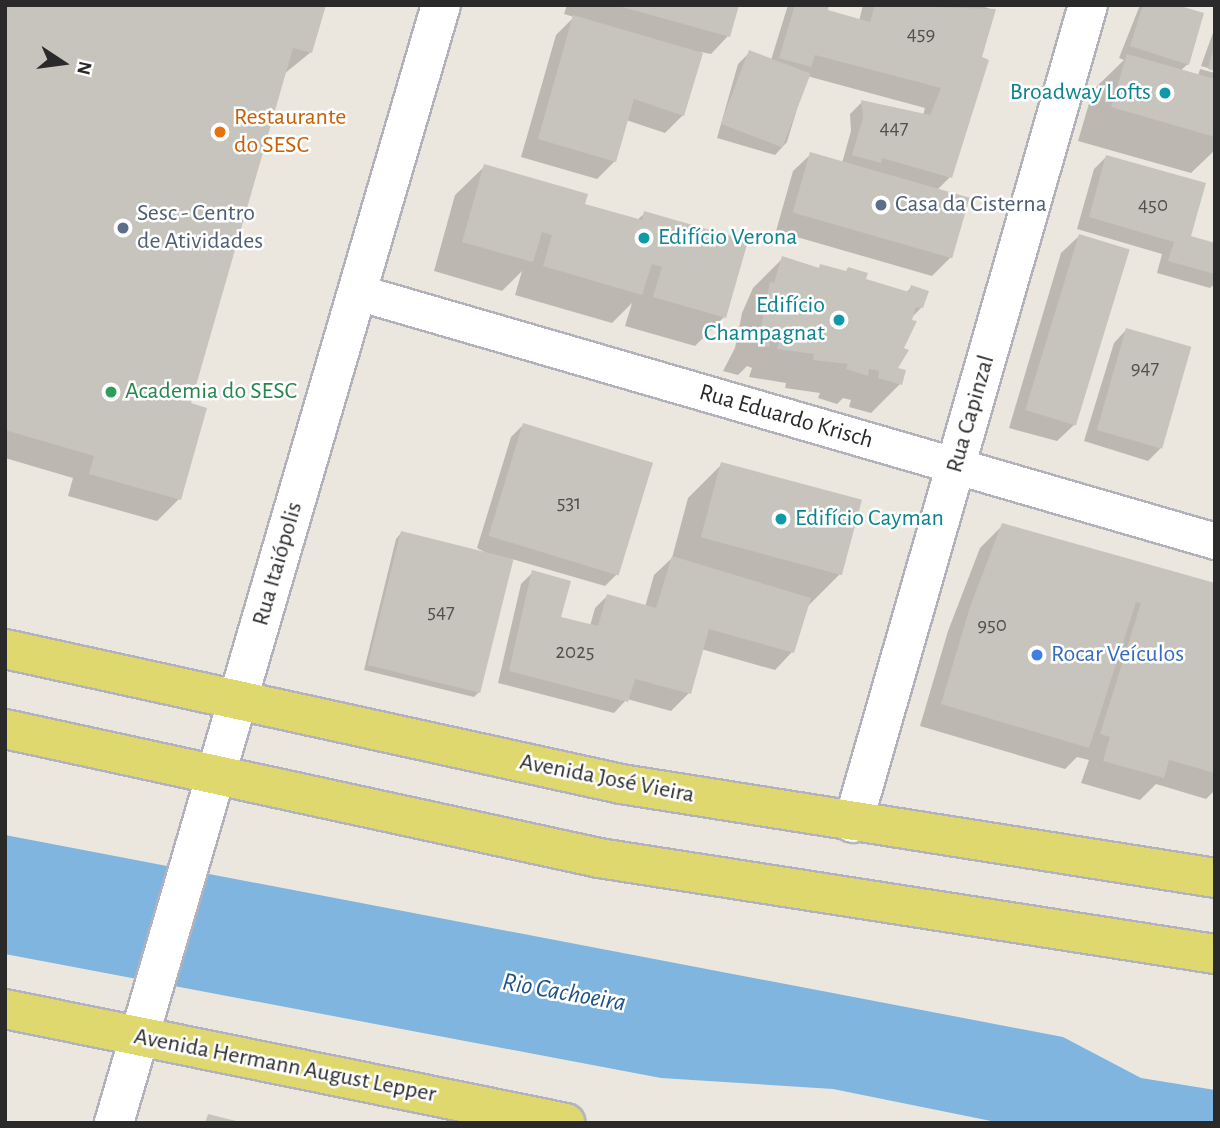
<!DOCTYPE html>
<meta charset="utf-8">
<style>
body{margin:0}
#map{position:relative;width:1220px;height:1128px;overflow:hidden;background:#ebe7de;font-family:"Alegreya Sans",sans-serif}
div>[style]{position:absolute}
[style*='--x']{left:calc(var(--x)*1px);top:calc(var(--y)*1px);width:calc(var(--w)*1px);rotate:calc(var(--a)*1deg)}
.water>*{inset:0;background:#7fb5df}
.shadow>*{inset:0;background:#0003}
.building>*{inset:0;background:#c6c4bd;transform-origin:0 0}
.roads{filter:drop-shadow(2px 0 #b2b2bc) drop-shadow(-2px 0 #b2b2bc) drop-shadow(0 2px #b2b2bc) drop-shadow(0 -2px #b2b2bc)}
.minor>*{height:35px;margin:-17.5px;padding:0 17.5px;transform-origin:17.5px;border-radius:17.5px;background:#fff}
.tertiary>*{height:38px;margin:-19px;padding:0 19px;transform-origin:19px;border-radius:19px;background:#fff}
.secondary>*{height:38px;margin:-19px;padding:0 19px;transform-origin:19px;border-radius:19px;background:#fff}
.primary>*{height:38px;margin:-19px;padding:0 19px;transform-origin:19px;border-radius:19px;background:#dfd86f}
.dots>*{width:19px;height:19px;translate:-50% -50%;box-sizing:border-box;border:4px solid #fff;border-radius:50%}
span{translate:-50% -50%;white-space:nowrap;text-align:center;line-height:1.15;-webkit-text-stroke:5px #fff;paint-order:stroke}
.number-label{font-size:21px;color:#51504f}
.number-label span{-webkit-text-stroke-width:0}
.culture-label{font-size:24px;color:#0d838f}
.right{translate:-100% -50%;text-align:right}
.left{translate:0 -50%;text-align:left}
.food-label{font-size:24px;color:#c56008}
.service-label{font-size:24px;color:#4e5e75}
.leisure-label{font-size:24px;color:#27864d}
.street-label{font-size:24px;color:#2a2a2a}
.shop-label{font-size:24px;color:#366cbe}
.water-label{font-size:26px;color:#1e538a;font-style:italic}
.frame{position:absolute;inset:0;border:7px solid #2a2a2a;pointer-events:none}
.north{position:absolute;left:28px;top:28px;width:70px;height:70px;-webkit-text-stroke:5px #fff;paint-order:stroke;rotate:103deg;font-size:19px;font-weight:700;line-height:28px;text-align:center;color:#2a2a2a}
.north::after{content:'';display:block;margin:auto;width:24px;height:32px;background:#2a2a2a;clip-path:polygon(50% 0,100% 100%,50% 72%,0 100%)}
</style>
<div id="map">
<div class="water">
<div style="clip-path:polygon(5px 835px,1063px 1037px,1141px 1078px,1215px 1090px,1215px 1123px,1001px 1123px,833px 1089px,661px 1078px,5px 954px)"></div>
</div>
<div class="shadow">
<div style="clip-path:polygon(5px 5px,324px 5px,311px 52px,284px 74px,189px 405px,179px 499px,157px 521px,68px 496px,73px 478px,5px 458px)"></div>
<div style="clip-path:polygon(567px 5px,737px 5px,728px 36px,711px 54px,701px 52px,683px 115px,665px 133px,626px 120px,615px 161px,597px 179px,521px 157px,556px 35px,574px 17px,564px 14px)"></div>
<div style="clip-path:polygon(788px 5px,827px 5px,824px 17px,859px 21px,863px 5px,978px 5px,994px 10px,950px 177px,937px 190px,950px 258px,932px 276px,776px 231px,793px 171px,811px 154px,842px 163px,851px 131px,850px 114px,862px 102px,923px 115px,925px 108px,807px 76px,787px 142px,775px 155px,717px 138px,738px 64px,750px 52px,771px 60px)"></div>
<div style="clip-path:polygon(1140px 5px,1171px 5px,1188px 64px,1180px 71px,1198px 76px,1200px 69px,1215px 73px,1215px 150px,1191px 173px,1078px 141px,1093px 90px,1124px 60px,1119px 58px)"></div>
<div style="clip-path:polygon(1215px 27px,1215px 70px,1201px 66px)"></div>
<div style="clip-path:polygon(1106px 157px,1189px 237px,1215px 245px,1215px 284px,1210px 288px,1157px 273px,1162px 254px,1077px 229px,1094px 169px)"></div>
<div style="clip-path:polygon(485px 166px,583px 205px,637px 220px,645px 213px,724px 317px,695px 346px,625px 326px,632px 303px,612px 323px,515px 295px,522px 271px,502px 291px,434px 271px,455px 195px)"></div>
<div style="clip-path:polygon(1079px 236px,1128px 251px,1075px 424px,1057px 441px,1009px 428px,1061px 253px)"></div>
<div style="clip-path:polygon(783px 258px,906px 293px,911px 287px,922px 307px,911px 318px,896px 369px,900px 384px,871px 413px,849px 407px,851px 400px,843px 398px,837px 404px,818px 398px,820px 393px,785px 388px,786px 383px,749px 377px,752px 368px,747px 366px,738px 375px,723px 371px,735px 348px,742px 313px,753px 288px)"></div>
<div style="clip-path:polygon(1126px 330px,1160px 449px,1148px 461px,1084px 441px,1114px 343px)"></div>
<div style="clip-path:polygon(523px 425px,617px 574px,605px 586px,512px 559px,480px 691px,474px 697px,364px 670px,396px 539px,401px 533px,488px 554px,477px 548px,511px 437px)"></div>
<div style="clip-path:polygon(722px 464px,840px 574px,805px 609px,792px 652px,775px 670px,701px 649px,689px 693px,671px 711px,627px 699px,614px 713px,498px 683px,521px 584px,533px 572px,558px 618px,590px 626px,595px 608px,607px 596px,645px 607px,654px 575px,672px 558px,688px 498px)"></div>
<div style="clip-path:polygon(1003px 525px,1215px 585px,1215px 790px,1206px 799px,1156px 784px,1140px 800px,1081px 783px,1089px 760px,1077px 757px,1065px 769px,920px 726px,948px 631px,980px 548px)"></div>
</div>
<div class="building">
<div style="clip-path:polygon(5px 5px,326px 5px,312px 53px,293px 48px,191px 403px,207px 408px,181px 500px,89px 474px,94px 456px,5px 430px)"></div>
<div style="clip-path:polygon(615px 5px,739px 5px,730px 37px)"></div>
<div style="clip-path:polygon(795px 5px,829px 5px,828px 10px,870px 22px,875px 5px,996px 9px,982px 57px,989px 60px,952px 178px,882px 158px,881px 163px,852px 155px,863px 118px,861px 100px,930px 115px,941px 88px,815px 55px,811px 67px,779px 58px)"></div>
<div style="clip-path:polygon(1143px 5px,1177px 5px,1204px 13px,1189px 65px,1130px 46px)"></div>
<div style="clip-path:polygon(573px 15px,703px 53px,684px 116px,634px 99px,616px 162px,538px 139px)"></div>
<div style="clip-path:polygon(1214px 46px,1215px 46px,1215px 71px,1208px 69px)"></div>
<div style="left:749px;top:50px;width:66px;height:79px;rotate:21deg"></div>
<div style="clip-path:polygon(1127px 54px,1215px 79px,1215px 137px,1111px 107px)"></div>
<div style="left:810px;top:152px;width:166px;height:63px;rotate:16deg"></div>
<div style="clip-path:polygon(1106px 155px,1206px 183px,1191px 236px,1215px 243px,1215px 274px,1168px 261px,1174px 242px,1089px 217px)"></div>
<div style="clip-path:polygon(484px 164px,588px 194px,585px 204px,642px 220px,644px 211px,748px 241px,726px 318px,653px 297px,662px 267px,652px 264px,642px 295px,543px 266px,552px 235px,542px 232px,533px 262px,462px 242px)"></div>
<div style="left:1079px;top:234px;width:53px;height:184px;rotate:17deg"></div>
<div style="clip-path:polygon(782px 256px,819px 268px,820px 264px,846px 271px,848px 267px,868px 273px,866px 279px,909px 292px,911px 285px,929px 291px,923px 308px,916px 307px,912px 320px,917px 321px,904px 348px,909px 350px,898px 368px,906px 370px,902px 385px,878px 378px,879px 371px,869px 369px,868px 376px,846px 369px,848px 364px,813px 360px,814px 354px,777px 349px,780px 339px,772px 337px,769px 347px,751px 342px,755px 326px,761px 327px,770px 282px,774px 283px)"></div>
<div style="left:1126px;top:328px;width:68px;height:106px;rotate:16deg"></div>
<div style="left:523px;top:423px;width:136px;height:118px;rotate:17deg"></div>
<div style="left:721px;top:462px;width:146px;height:78px;rotate:15deg"></div>
<div style="clip-path:polygon(1002px 523px,1215px 583px,1215px 773px,1169px 760px,1164px 778px,1103px 761px,1110px 737px,1100px 734px,1141px 603px,1136px 602px,1089px 748px,941px 704px,970px 607px)"></div>
<div style="left:401px;top:531px;width:116px;height:138px;rotate:14deg"></div>
<div style="clip-path:polygon(672px 556px,811px 598px,794px 653px,709px 629px,691px 694px,635px 679px,628px 702px,509px 671px,532px 570px,571px 581px,561px 617px,598px 626px,607px 594px,656px 608px)"></div>
<div style="clip-path:polygon(208px 1114px,240px 1122px,239px 1123px,205px 1123px)"></div>
</div>
<div class="roads">
<div class="minor">
<div style="--x:357;--y:292;--w:893;--a:16.18"></div>
</div>
<div class="tertiary">
<div style="--x:853;--y:823;--w:851;--a:-73.97"></div>
</div>
<div class="secondary">
<div style="--x:114;--y:1123;--w:1165;--a:-73.7"></div>
</div>
<div class="primary">
<div style="--x:5;--y:649;--w:631;--a:12.36"></div>
<div style="--x:621;--y:784;--w:601;--a:8.99"></div>
<div style="--x:5;--y:729;--w:608;--a:12.25"></div>
<div style="--x:599;--y:858;--w:623;--a:8.86"></div>
<div style="--x:5;--y:1009;--w:572;--a:11.49"></div>
</div>
</div>
<div class="dots">
<div style="left:1165px;top:93px;background:#0f9aa8"></div>
<div style="left:220px;top:132px;background:#e8710a"></div>
<div style="left:881px;top:205px;background:#5c6f8a"></div>
<div style="left:123px;top:228px;background:#5c6f8a"></div>
<div style="left:644px;top:238px;background:#0f9aa8"></div>
<div style="left:839px;top:320px;background:#0f9aa8"></div>
<div style="left:111px;top:392px;background:#2e9e5b"></div>
<div style="left:781px;top:519px;background:#0f9aa8"></div>
<div style="left:1037px;top:655px;background:#3f7fe0"></div>
</div>
<div class="number-label">
<span style="left:921px;top:34px">459</span>
<span style="left:894px;top:128px">447</span>
<span style="left:1153px;top:205px">450</span>
<span style="left:1145px;top:368px">947</span>
<span style="left:569px;top:503px">531</span>
<span style="left:441px;top:612px">547</span>
<span style="left:992px;top:625px">950</span>
<span style="left:575px;top:652px">2025</span>
</div>
<div class="culture-label">
<span class="right" style="left:1151px;top:93px">Broadway Lofts</span>
<span class="left" style="left:658px;top:238px">Edifício Verona</span>
<span class="right" style="left:825px;top:320px">Edifício<br>Champagnat</span>
<span class="left" style="left:795px;top:519px">Edifício Cayman</span>
</div>
<div class="food-label">
<span class="left" style="left:234px;top:132px">Restaurante<br>do SESC</span>
</div>
<div class="service-label">
<span class="left" style="left:895px;top:205px">Casa da Cisterna</span>
<span class="left" style="left:137px;top:228px">Sesc - Centro<br>de Atividades</span>
</div>
<div class="leisure-label">
<span class="left" style="left:125px;top:392px">Academia do SESC</span>
</div>
<div class="street-label">
<span style="left:971px;top:414px;rotate:-74deg">Rua Capinzal</span>
<span style="left:786px;top:417px;rotate:16deg">Rua Eduardo Krisch</span>
<span style="left:278px;top:564px;rotate:-74deg">Rua Itaiópolis</span>
<span style="left:607px;top:779px;rotate:11deg">Avenida José Vieira</span>
<span style="left:285px;top:1066px;rotate:11deg">Avenida Hermann August Lepper</span>
</div>
<div class="shop-label">
<span class="left" style="left:1051px;top:655px">Rocar Veículos</span>
</div>
<div class="water-label">
<span style="left:564px;top:993px;rotate:10deg">Rio Cachoeira</span>
</div>
<div class="frame"></div>
<div class="north">N</div>
</div>
